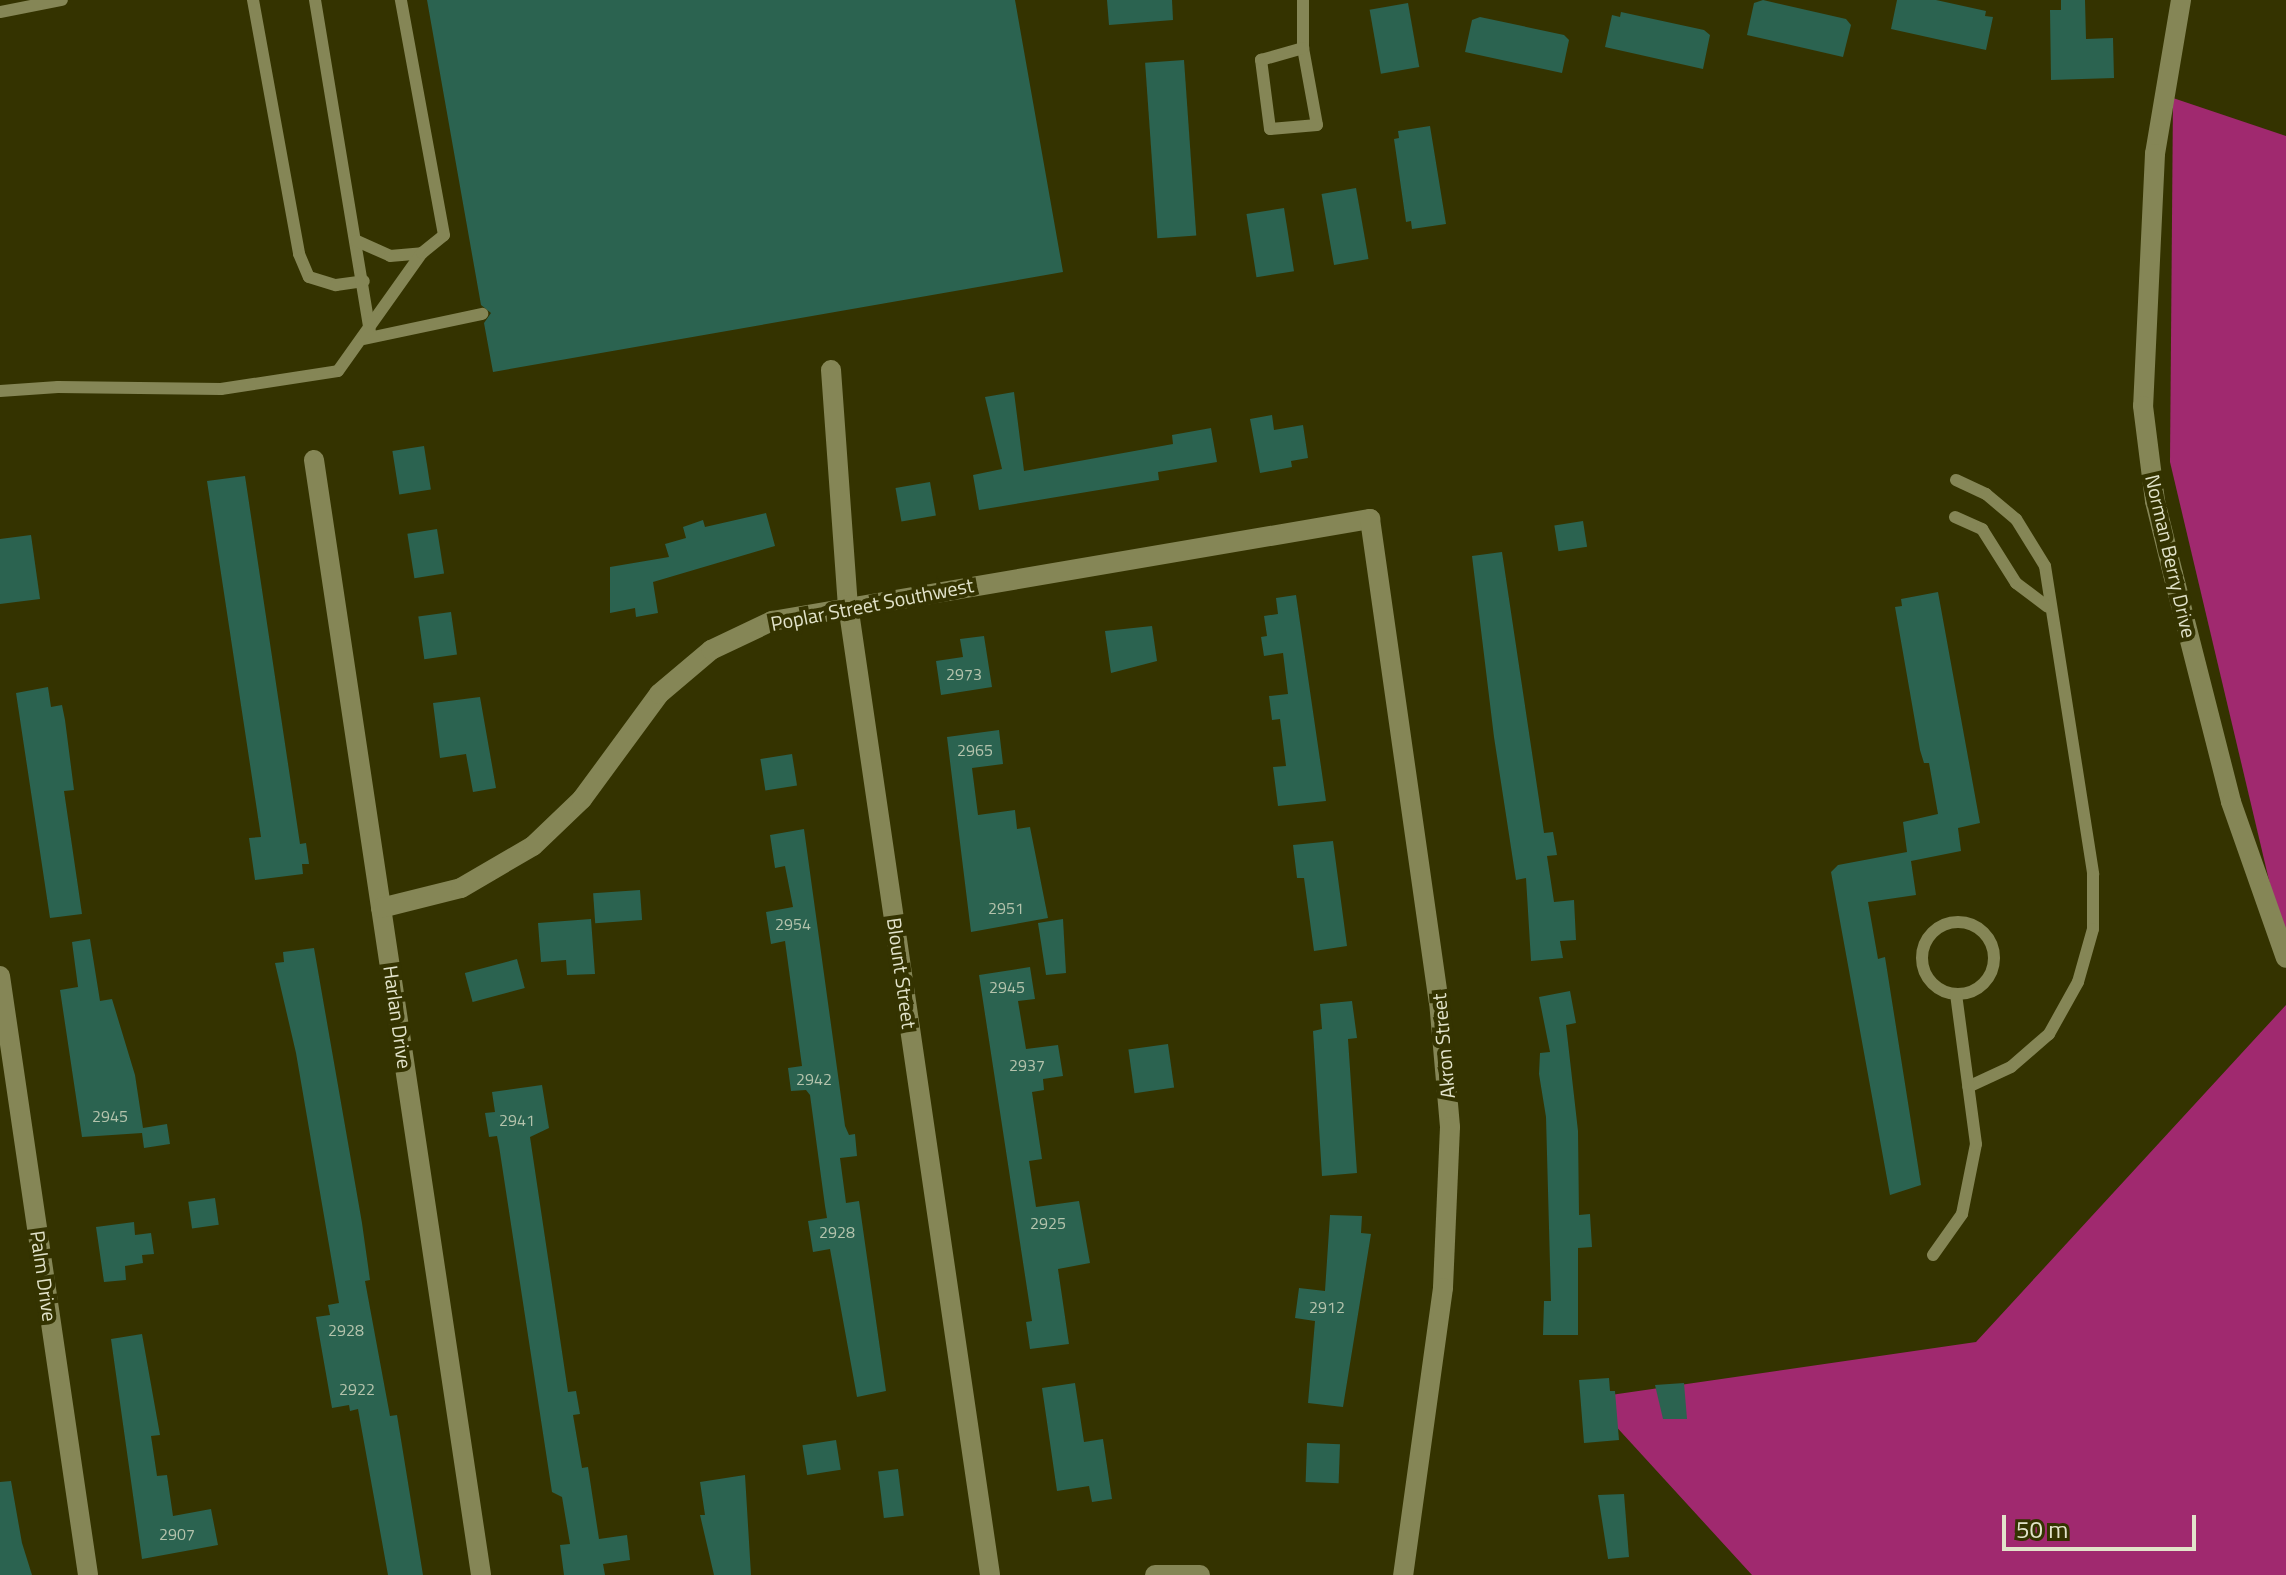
<!DOCTYPE html>
<style>
body{margin:0}
#map{position:relative;width:2286px;height:1575px;overflow:hidden;background:#343300;font-family:"Titillium Web",sans-serif}
div>[style]{position:absolute}
[style*='--x']{left:calc(var(--x)*1px);top:calc(var(--y)*1px);width:calc(var(--w)*1px);rotate:calc(var(--a)*1deg)}
.forest>*{inset:0;background:#a0296f}
.building>*{inset:0;background:#2b6350;transform-origin:0 0}
.lane>*{height:12px;margin:-6px;padding:0 6px;transform-origin:6px;border-radius:6px;background:#858656}
.lane>.ring{margin:-6px;padding:0;box-sizing:content-box;background:none;border:12px solid #858656;border-radius:50%}
.street>*{height:20px;margin:-10px;padding:0 10px;transform-origin:10px;border-radius:10px;background:#858656}
.secondary>*{height:20px;margin:-10px;padding:0 10px;transform-origin:10px;border-radius:10px;background:#858656}
span{translate:-50% -50%;white-space:nowrap;text-align:center;line-height:1.15;-webkit-text-stroke:8px #343300;paint-order:stroke}
.number-label{font-size:16px;color:#b4c3ac}
.number-label span{-webkit-text-stroke-width:0}
.street-label{font-size:20px;color:#e2e3ca}
.scale{position:absolute;left:2002px;top:1515px;width:194px;height:36px;box-sizing:border-box;border:4px solid #e2e3ca;border-top:0;padding-left:10px;font-size:24px;line-height:28px;white-space:nowrap;color:#e2e3ca;-webkit-text-stroke:6px #343300;paint-order:stroke}
</style>
<div id="map">
<div class="forest">
<div style="clip-path:polygon(2173px 98px,2286px 136px,2286px 952px,2170px 462px)"></div>
<div style="clip-path:polygon(2286px 1005px,2286px 1575px,1752px 1575px,1590px 1398px,1976px 1342px)"></div>
</div>
<div class="building">
<div style="clip-path:polygon(427px 0,1015px 0,1063px 272px,493px 372px,484px 323px,491px 313px,481px 305px)"></div>
<div style="clip-path:polygon(1107px 0,1172px 0,1173px 20px,1109px 25px)"></div>
<div style="clip-path:polygon(1763px 0,1846px 19px,1851px 25px,1843px 57px,1747px 35px,1754px 3px)"></div>
<div style="clip-path:polygon(1897px 0,1936px 0,1986px 11px,1985px 16px,1993px 17px,1986px 50px,1891px 29px)"></div>
<div style="clip-path:polygon(2061px 0,2085px 0,2086px 39px,2113px 38px,2114px 78px,2051px 80px,2050px 10px,2061px 10px)"></div>
<div style="left:1408px;top:3px;width:65px;height:39px;rotate:80deg"></div>
<div style="clip-path:polygon(1621px 12px,1704px 30px,1710px 35px,1703px 69px,1605px 47px,1612px 15px,1620px 17px)"></div>
<div style="clip-path:polygon(1480px 17px,1564px 35px,1569px 40px,1562px 73px,1465px 52px,1472px 20px)"></div>
<div style="left:1184px;top:60px;width:176px;height:39px;rotate:86deg"></div>
<div style="clip-path:polygon(1430px 126px,1446px 224px,1412px 229px,1411px 221px,1406px 222px,1394px 139px,1399px 138px,1398px 131px)"></div>
<div style="left:1356px;top:188px;width:72px;height:35px;rotate:80deg"></div>
<div style="left:1284px;top:208px;width:64px;height:38px;rotate:81deg"></div>
<div style="clip-path:polygon(1014px 392px,1024px 471px,1173px 444px,1172px 435px,1211px 428px,1217px 462px,1158px 472px,1159px 480px,979px 510px,973px 475px,1002px 469px,985px 397px)"></div>
<div style="clip-path:polygon(1272px 415px,1274px 430px,1303px 425px,1308px 458px,1291px 461px,1292px 467px,1260px 473px,1250px 419px)"></div>
<div style="left:424px;top:446px;width:44px;height:32px;rotate:81deg"></div>
<div style="clip-path:polygon(245px 476px,300px 844px,306px 843px,309px 864px,302px 864px,303px 874px,255px 880px,249px 838px,261px 837px,207px 481px)"></div>
<div style="left:930px;top:482px;width:34px;height:35px;rotate:80deg"></div>
<div style="clip-path:polygon(766px 513px,775px 546px,653px 582px,658px 613px,636px 617px,635px 608px,610px 613px,610px 567px,669px 557px,665px 544px,686px 538px,683px 527px,703px 520px,705px 527px)"></div>
<div style="left:1583px;top:521px;width:26px;height:29px;rotate:81deg"></div>
<div style="left:437px;top:529px;width:45px;height:30px;rotate:81deg"></div>
<div style="clip-path:polygon(31px 535px,40px 599px,0 604px,0 539px)"></div>
<div style="clip-path:polygon(1502px 552px,1544px 833px,1553px 832px,1557px 855px,1547px 856px,1554px 902px,1574px 900px,1576px 940px,1560px 941px,1563px 958px,1531px 961px,1526px 878px,1516px 880px,1494px 737px,1472px 556px)"></div>
<div style="clip-path:polygon(1938px 592px,1980px 823px,1958px 828px,1961px 851px,1911px 861px,1916px 895px,1868px 902px,1878px 959px,1885px 957px,1921px 1185px,1890px 1195px,1831px 872px,1838px 865px,1907px 852px,1903px 822px,1938px 814px,1929px 763px,1924px 763px,1920px 750px,1895px 607px,1902px 606px,1901px 599px)"></div>
<div style="clip-path:polygon(1296px 595px,1326px 801px,1278px 806px,1273px 767px,1286px 766px,1280px 719px,1272px 720px,1269px 696px,1288px 694px,1283px 653px,1264px 656px,1261px 637px,1267px 636px,1264px 616px,1278px 614px,1276px 598px)"></div>
<div style="left:451px;top:612px;width:43px;height:33px;rotate:82deg"></div>
<div style="clip-path:polygon(1152px 626px,1157px 661px,1111px 673px,1105px 631px)"></div>
<div style="clip-path:polygon(984px 636px,992px 687px,941px 695px,936px 661px,963px 657px,960px 639px)"></div>
<div style="clip-path:polygon(48px 687px,51px 707px,62px 705px,65px 720px,74px 790px,64px 791px,82px 914px,50px 918px,16px 693px)"></div>
<div style="clip-path:polygon(480px 697px,496px 788px,473px 792px,466px 754px,440px 758px,433px 703px)"></div>
<div style="clip-path:polygon(999px 730px,1003px 764px,972px 768px,978px 815px,1015px 810px,1017px 829px,1030px 827px,1048px 918px,971px 932px,947px 737px)"></div>
<div style="left:792px;top:754px;width:32px;height:32px;rotate:81deg"></div>
<div style="clip-path:polygon(804px 829px,845px 1126px,849px 1135px,855px 1134px,857px 1156px,840px 1158px,846px 1203px,859px 1201px,886px 1391px,857px 1397px,830px 1249px,813px 1252px,808px 1221px,827px 1218px,825px 1206px,810px 1095px,806px 1090px,791px 1091px,788px 1068px,802px 1066px,785px 941px,771px 944px,766px 912px,793px 907px,785px 866px,775px 868px,770px 835px)"></div>
<div style="clip-path:polygon(1333px 841px,1347px 946px,1314px 951px,1304px 878px,1297px 878px,1293px 845px)"></div>
<div style="left:640px;top:890px;width:30px;height:47px;rotate:86deg"></div>
<div style="clip-path:polygon(591px 919px,595px 974px,567px 975px,566px 960px,541px 962px,538px 923px)"></div>
<div style="clip-path:polygon(1063px 919px,1066px 973px,1046px 975px,1038px 923px)"></div>
<div style="clip-path:polygon(90px 939px,100px 1001px,112px 999px,135px 1075px,143px 1128px,167px 1124px,170px 1144px,144px 1148px,142px 1133px,82px 1137px,60px 990px,78px 987px,72px 942px)"></div>
<div style="clip-path:polygon(314px 948px,362px 1223px,370px 1280px,365px 1281px,390px 1416px,397px 1415px,423px 1575px,388px 1575px,358px 1409px,350px 1411px,349px 1405px,332px 1408px,316px 1317px,330px 1315px,328px 1305px,339px 1303px,296px 1053px,275px 963px,284px 962px,283px 952px)"></div>
<div style="left:517px;top:959px;width:30px;height:54px;rotate:75deg"></div>
<div style="clip-path:polygon(1030px 967px,1035px 999px,1018px 1001px,1026px 1049px,1058px 1045px,1063px 1076px,1043px 1079px,1044px 1090px,1032px 1092px,1042px 1159px,1029px 1161px,1036px 1207px,1079px 1201px,1090px 1263px,1058px 1269px,1069px 1344px,1030px 1349px,1026px 1322px,1032px 1321px,979px 975px)"></div>
<div style="clip-path:polygon(1570px 991px,1576px 1023px,1566px 1025px,1578px 1131px,1579px 1215px,1590px 1214px,1592px 1247px,1578px 1248px,1578px 1335px,1543px 1335px,1544px 1301px,1551px 1301px,1546px 1117px,1539px 1074px,1540px 1053px,1550px 1052px,1539px 997px)"></div>
<div style="clip-path:polygon(1352px 1001px,1357px 1038px,1348px 1039px,1357px 1173px,1322px 1176px,1313px 1031px,1322px 1029px,1320px 1004px)"></div>
<div style="left:1168px;top:1044px;width:44px;height:40px;rotate:82deg"></div>
<div style="clip-path:polygon(542px 1085px,549px 1128px,530px 1137px,568px 1392px,576px 1391px,580px 1414px,573px 1415px,582px 1468px,588px 1467px,599px 1539px,627px 1535px,630px 1560px,603px 1564px,605px 1575px,564px 1575px,560px 1545px,570px 1544px,562px 1497px,552px 1492px,499px 1146px,497px 1136px,489px 1137px,485px 1113px,495px 1112px,492px 1092px)"></div>
<div style="left:215px;top:1198px;width:27px;height:27px;rotate:82deg"></div>
<div style="clip-path:polygon(1330px 1215px,1362px 1216px,1361px 1233px,1371px 1234px,1343px 1407px,1308px 1403px,1315px 1321px,1295px 1318px,1299px 1288px,1325px 1291px)"></div>
<div style="clip-path:polygon(134px 1222px,135px 1235px,151px 1233px,154px 1254px,142px 1255px,143px 1263px,125px 1266px,126px 1280px,104px 1282px,96px 1227px)"></div>
<div style="clip-path:polygon(142px 1334px,160px 1435px,151px 1436px,157px 1476px,167px 1475px,173px 1516px,211px 1509px,218px 1545px,142px 1559px,111px 1339px)"></div>
<div style="clip-path:polygon(1609px 1378px,1610px 1391px,1615px 1391px,1619px 1440px,1584px 1443px,1579px 1380px)"></div>
<div style="clip-path:polygon(1075px 1383px,1084px 1442px,1103px 1439px,1112px 1499px,1092px 1502px,1089px 1486px,1057px 1491px,1042px 1388px)"></div>
<div style="clip-path:polygon(1684px 1383px,1687px 1419px,1663px 1419px,1655px 1385px)"></div>
<div style="left:836px;top:1440px;width:30px;height:34px;rotate:81deg"></div>
<div style="left:1307px;top:1443px;width:33px;height:39px;rotate:2deg"></div>
<div style="left:898px;top:1469px;width:47px;height:20px;rotate:83deg"></div>
<div style="clip-path:polygon(745px 1475px,751px 1575px,714px 1575px,700px 1515px,705px 1515px,700px 1482px)"></div>
<div style="clip-path:polygon(11px 1481px,22px 1543px,32px 1575px,0 1575px,0 1482px)"></div>
<div style="clip-path:polygon(1624px 1494px,1629px 1557px,1608px 1559px,1598px 1495px)"></div>
</div>
<div class="lane">
<div style="--x:253;--y:0;--w:258;--a:79.7"></div>
<div style="--x:299;--y:254;--w:25;--a:67"></div>
<div style="--x:309;--y:277;--w:28;--a:17"></div>
<div style="--x:336;--y:285;--w:28;--a:-8"></div>
<div style="--x:315;--y:0;--w:337;--a:80.6"></div>
<div style="--x:1303;--y:0;--w:48;--a:90"></div>
<div style="--x:1303;--y:48;--w:78;--a:79.7"></div>
<div style="--x:1317;--y:125;--w:47;--a:175.1"></div>
<div style="--x:1270;--y:129;--w:70;--a:-97.4"></div>
<div style="--x:1261;--y:60;--w:44;--a:-15.9"></div>
<div style="--x:0;--y:12;--w:63;--a:-11"></div>
<div style="--x:357;--y:241;--w:36;--a:24"></div>
<div style="--x:390;--y:256;--w:32;--a:-5"></div>
<div style="--x:364;--y:339;--w:121;--a:-12"></div>
<div style="--x:0;--y:391;--w:58;--a:-3.9"></div>
<div style="--x:58;--y:387;--w:163;--a:0.7"></div>
<div style="--x:221;--y:389;--w:118;--a:-8.7"></div>
<div style="--x:338;--y:371;--w:145;--a:-54.6"></div>
<div style="--x:422;--y:253;--w:28;--a:-39"></div>
<div style="--x:444;--y:235;--w:239;--a:-100.4"></div>
<div style="--x:1956;--y:480;--w:33;--a:25"></div>
<div style="--x:1986;--y:494;--w:39;--a:40"></div>
<div style="--x:2016;--y:519;--w:55;--a:58.3"></div>
<div style="--x:2045;--y:566;--w:312;--a:81.1"></div>
<div style="--x:2093;--y:874;--w:55;--a:90"></div>
<div style="--x:2093;--y:929;--w:55;--a:105.8"></div>
<div style="--x:2078;--y:982;--w:60;--a:119.1"></div>
<div style="--x:2049;--y:1034;--w:50;--a:139"></div>
<div style="--x:2011;--y:1067;--w:47;--a:155.1"></div>
<div style="--x:1955;--y:517;--w:30;--a:24"></div>
<div style="--x:1982;--y:529;--w:64;--a:57.8"></div>
<div style="--x:2016;--y:583;--w:39;--a:37"></div>
<div class="ring" style="left:1922px;top:922px;width:60px;height:60px"></div>
<div style="--x:1933;--y:1255;--w:50;--a:-54.7"></div>
<div style="--x:1962;--y:1214;--w:71;--a:-78.7"></div>
<div style="--x:1976;--y:1144;--w:151;--a:-97.6"></div>
</div>
<div class="street">
<div style="--x:831;--y:370;--w:236;--a:85.9"></div>
<div style="--x:848;--y:605;--w:980;--a:81.67"></div>
<div style="--x:314;--y:460;--w:1127;--a:81.48"></div>
<div style="--x:381;--y:908;--w:82;--a:-14"></div>
<div style="--x:461;--y:888;--w:83;--a:-30.3"></div>
<div style="--x:533;--y:846;--w:68;--a:-43.8"></div>
<div style="--x:582;--y:799;--w:130;--a:-53.7"></div>
<div style="--x:659;--y:694;--w:68;--a:-40.2"></div>
<div style="--x:711;--y:650;--w:68;--a:-25.4"></div>
<div style="--x:772;--y:621;--w:607;--a:-9.68"></div>
<div style="--x:1370;--y:519;--w:487;--a:81.9"></div>
<div style="--x:1439;--y:1001;--w:126;--a:85"></div>
<div style="--x:1450;--y:1127;--w:161;--a:92.5"></div>
<div style="--x:1443;--y:1288;--w:290;--a:97.9"></div>
<div style="--x:0;--y:976;--w:605;--a:81.64"></div>
<div style="--x:1155;--y:1575;--w:45;--a:0"></div>
</div>
<div class="secondary">
<div style="--x:2181;--y:0;--w:156;--a:99.6"></div>
<div style="--x:2155;--y:154;--w:252;--a:92.7"></div>
<div style="--x:2143;--y:406;--w:96;--a:82.8"></div>
<div style="--x:2155;--y:501;--w:75;--a:76.1"></div>
<div style="--x:2173;--y:574;--w:235;--a:75.7"></div>
<div style="--x:2231;--y:802;--w:165;--a:70.6"></div>
</div>
<div class="number-label">
<span style="left:964px;top:674px">2973</span>
<span style="left:975px;top:750px">2965</span>
<span style="left:1006px;top:908px">2951</span>
<span style="left:793px;top:924px">2954</span>
<span style="left:1007px;top:987px">2945</span>
<span style="left:1027px;top:1065px">2937</span>
<span style="left:814px;top:1079px">2942</span>
<span style="left:110px;top:1116px">2945</span>
<span style="left:517px;top:1120px">2941</span>
<span style="left:1048px;top:1223px">2925</span>
<span style="left:837px;top:1232px">2928</span>
<span style="left:1327px;top:1307px">2912</span>
<span style="left:346px;top:1330px">2928</span>
<span style="left:357px;top:1389px">2922</span>
<span style="left:177px;top:1534px">2907</span>
</div>
<div class="street-label">
<span style="left:2171px;top:556px;rotate:77deg">Norman Berry Drive</span>
<span style="left:872px;top:604px;rotate:-11deg">Poplar Street Southwest</span>
<span style="left:902px;top:973px;rotate:82deg">Blount Street</span>
<span style="left:398px;top:1017px;rotate:82deg">Harlan Drive</span>
<span style="left:1443px;top:1046px;rotate:-95deg">Akron Street</span>
<span style="left:44px;top:1276px;rotate:82deg">Palm Drive</span>
</div>
<div class="scale">50 m</div>
</div>
